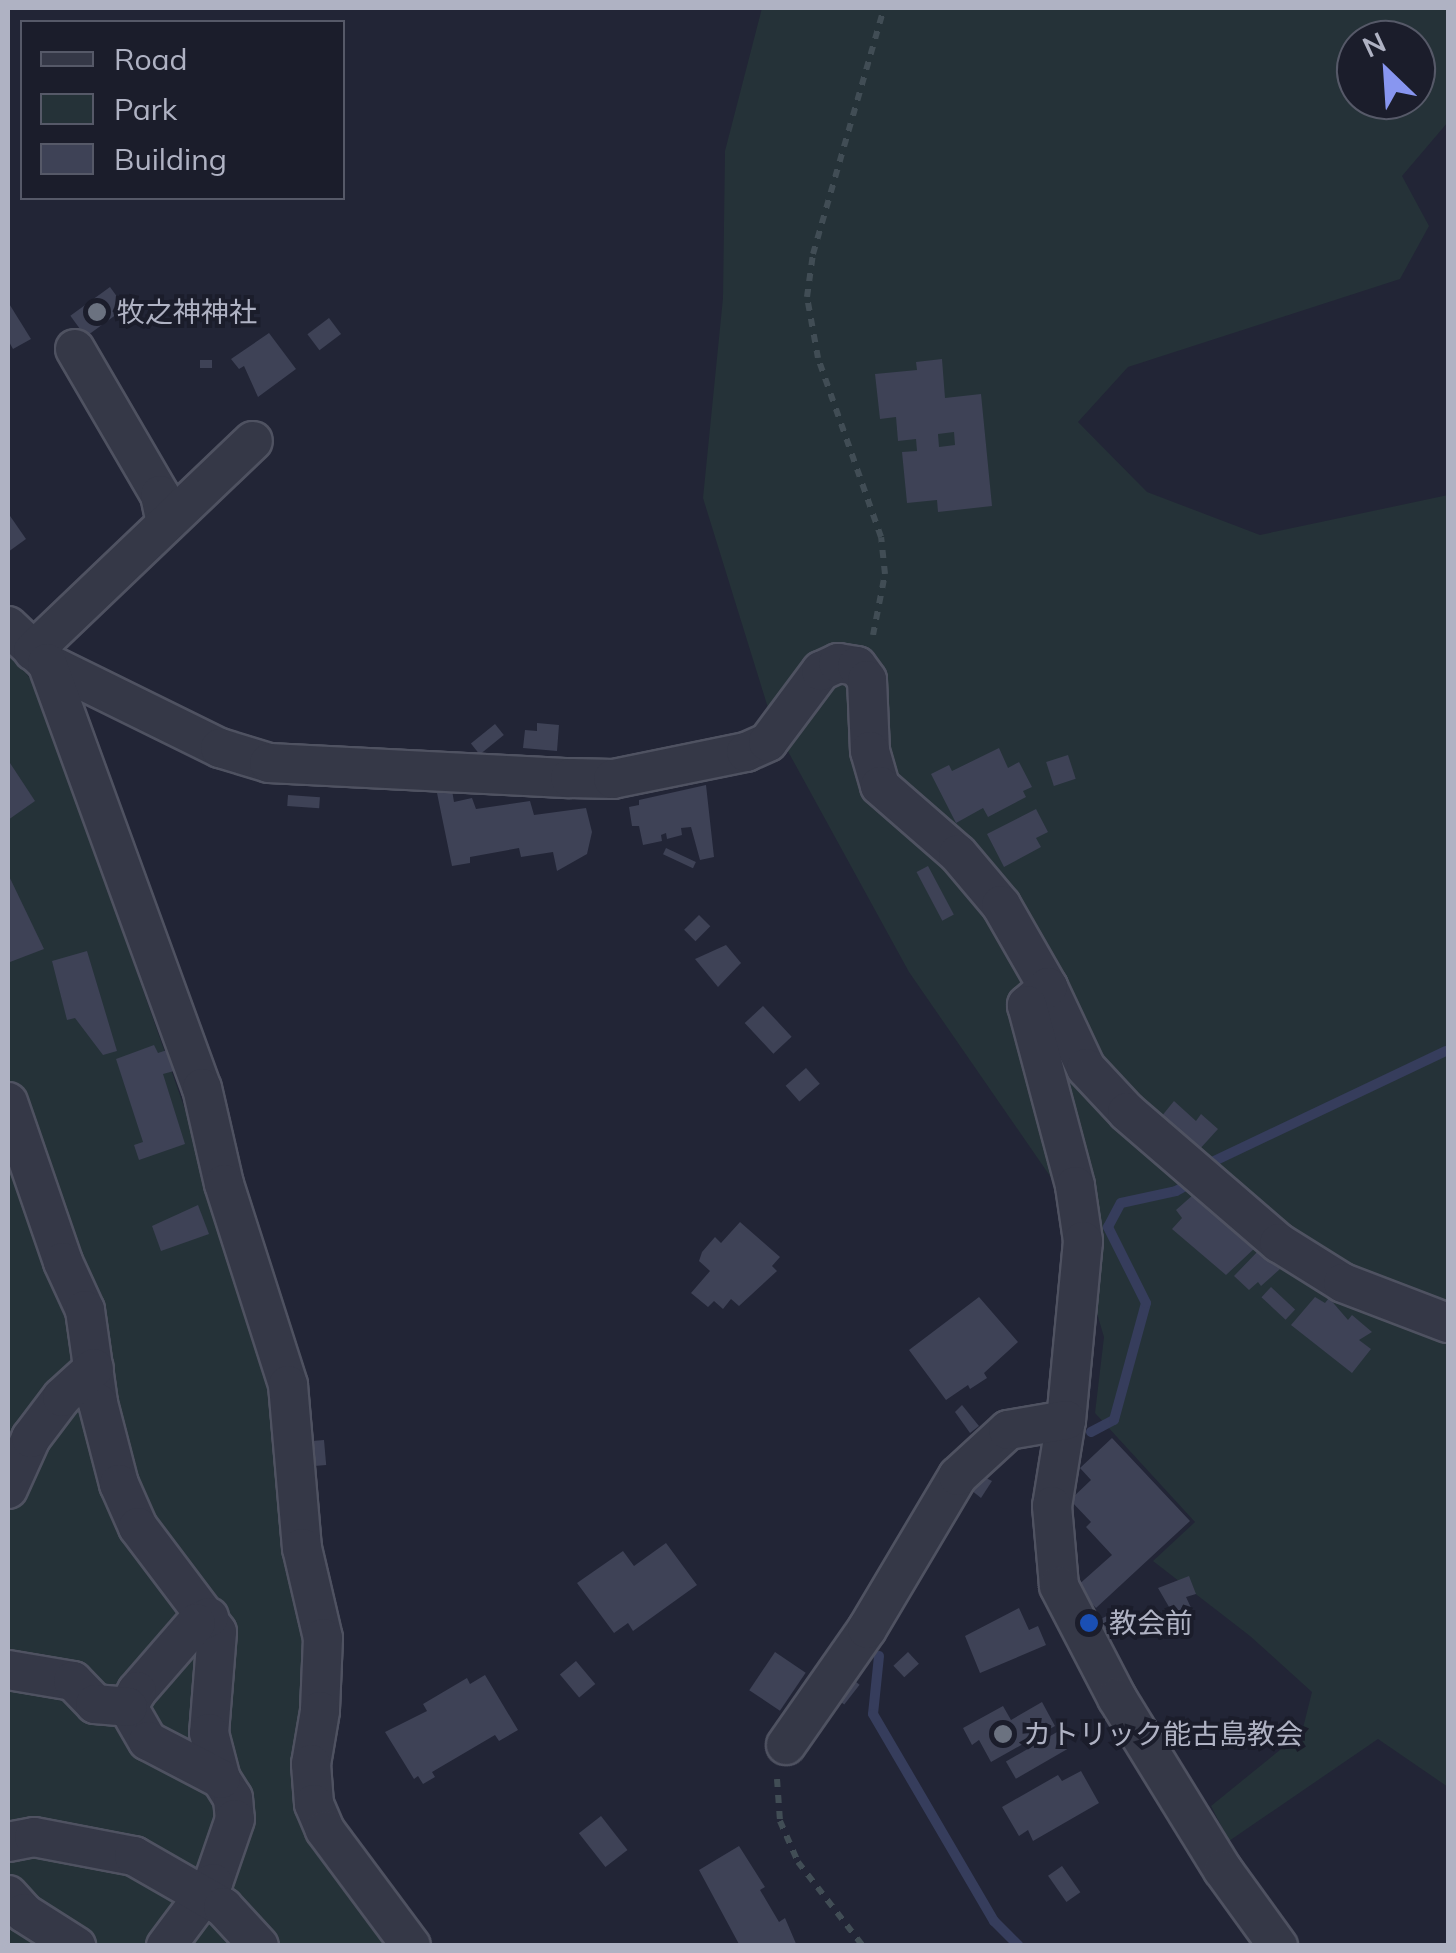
<!DOCTYPE html>
<meta charset="utf-8">
<style>
body{margin:0}
#map{position:relative;width:1456px;height:1953px;overflow:hidden;background:#222536;font-family:Mulish,"Noto Sans JP",sans-serif}
div>[style]{position:absolute}
[style*='--x']{left:calc(var(--x)*1px);top:calc(var(--y)*1px);width:calc(var(--w)*1px);rotate:calc(var(--a)*1deg)}
.green>*{inset:0;background:#253238}
.stream>*{height:10px;margin:-5px;padding:0 5px;transform-origin:5px;border-radius:5px;background:#363d5c}
.building>*{inset:0;background:#3e4256;transform-origin:0 0}
.path>*{height:6px;margin-top:-3px;transform-origin:0;background:repeating-linear-gradient(90deg,#414d55 0 8px,transparent 0 16px)}
.roads{filter:drop-shadow(2px 0 #4f5261) drop-shadow(-2px 0 #4f5261) drop-shadow(0 2px #4f5261) drop-shadow(0 -2px #4f5261)}
.minor>*{height:38px;margin:-19px;padding:0 19px;transform-origin:19px;border-radius:19px;background:#353847}
.dots>*{width:28px;height:28px;translate:-50% -50%;box-sizing:border-box;border:5px solid #1b1d2b;border-radius:50%}
span{translate:-50% -50%;white-space:nowrap;text-align:center;line-height:1.15;-webkit-text-stroke:8px #1b1d2b;paint-order:stroke}
.poi-label{font-size:28px;color:#afb2c3}
.left{translate:0 -50%;text-align:left}
.frame{position:absolute;inset:0;border:10px solid #afb2c3;pointer-events:none}
.legend{position:absolute;left:20px;top:20px;width:325px;height:180px;box-sizing:border-box;background:#1b1d2b;border:2px solid #565968;margin:0;padding:12px 18px;list-style:none;font-size:30px;color:#afb2c3}
.legend li{display:flex;align-items:center;gap:20px;height:50px}
.legend b{width:50px;border:2px solid #565968}
.north{position:absolute;left:1336px;top:20px;width:100px;height:100px;box-sizing:border-box;background:#1b1d2b;border:2px solid #565968;border-radius:50%;rotate:335deg;font-size:28px;font-weight:700;line-height:40px;text-align:center;color:#afb2c3}
.north::after{content:'';display:block;margin:auto;width:35px;height:45px;background:#8896f0;clip-path:polygon(50% 0,100% 100%,50% 72%,0 100%)}
</style>
<div id="map">
<div class="green">
<div style="clip-path:polygon(evenodd,762px 8px,1448px 8px,1448px 122px,1402px 176px,1429px 226px,1400px 279px,1128px 367px,1078px 422px,1147px 492px,1260px 535px,1448px 495px,1448px 1787px,1378px 1739px,1229px 1841px,1211px 1806px,1302px 1732px,1312px 1692px,1250px 1636px,1153px 1561px,1195px 1522px,1095px 1413px,1104px 1337px,1061px 1192px,909px 972px,773px 724px,703px 498px,723px 298px,725px 151px,762px 8px,1356px 40px,1416px 40px,1416px 100px,1356px 100px,1356px 40px)"></div>
<div style="clip-path:polygon(8px 649px,37px 688px,274px 1363px,314px 1629px,320px 1840px,385px 1945px,8px 1945px)"></div>
</div>
<div class="stream">
<div style="--x:1210;--y:1163;--w:261;--a:-25.4"></div>
<div style="--x:1091;--y:1432;--w:26;--a:-28"></div>
<div style="--x:1114;--y:1420;--w:121;--a:-74.7"></div>
<div style="--x:1146;--y:1303;--w:85;--a:-116.6"></div>
<div style="--x:1108;--y:1227;--w:27;--a:-62"></div>
<div style="--x:1121;--y:1203;--w:56;--a:-12.3"></div>
<div style="--x:1176;--y:1191;--w:15;--a:-28"></div>
<div style="--x:879;--y:1656;--w:58;--a:95.9"></div>
<div style="--x:873;--y:1714;--w:240;--a:59.7"></div>
<div style="--x:994;--y:1921;--w:35;--a:45"></div>
</div>
<div class="building">
<div style="left:110px;top:287px;width:26px;height:49px;rotate:54deg"></div>
<div style="clip-path:polygon(8px 302px,31px 339px,13px 349px,8px 340px)"></div>
<div style="left:329px;top:318px;width:20px;height:27px;rotate:53deg"></div>
<div style="clip-path:polygon(269px 333px,296px 369px,258px 397px,244px 366px,239px 369px,231px 359px)"></div>
<div style="clip-path:polygon(evenodd,942px 359px,945px 398px,981px 394px,992px 506px,938px 512px,937px 500px,907px 503px,902px 452px,917px 451px,916px 439px,898px 441px,896px 417px,880px 419px,875px 374px,917px 370px,916px 362px,942px 359px,954px 432px,955px 445px,939px 447px,938px 434px,954px 432px)"></div>
<div style="left:212px;top:360px;width:8px;height:12px;rotate:90deg"></div>
<div style="clip-path:polygon(8px 513px,26px 539px,8px 552px)"></div>
<div style="clip-path:polygon(537px 723px,559px 725px,557px 751px,523px 748px,525px 730px,537px 731px)"></div>
<div style="left:495px;top:724px;width:14px;height:31px;rotate:51deg"></div>
<div style="clip-path:polygon(999px 748px,1008px 768px,1019px 762px,1032px 787px,1023px 791px,1026px 797px,988px 817px,983px 808px,956px 823px,931px 774px,949px 765px,952px 771px)"></div>
<div style="left:1068px;top:755px;width:25px;height:23px;rotate:72deg"></div>
<div style="clip-path:polygon(10px 763px,35px 801px,8px 820px,8px 765px)"></div>
<div style="clip-path:polygon(706px 785px,714px 857px,700px 860px,691px 827px,681px 828px,682px 835px,667px 839px,666px 833px,661px 835px,662px 841px,643px 845px,639px 826px,632px 826px,629px 807px,639px 805px,639px 800px)"></div>
<div style="clip-path:polygon(452px 790px,454px 802px,472px 798px,476px 809px,530px 801px,534px 815px,586px 808px,592px 832px,587px 854px,557px 871px,553px 852px,521px 857px,519px 848px,470px 857px,470px 863px,452px 866px,437px 793px)"></div>
<div style="left:288px;top:795px;width:32px;height:11px;rotate:4deg"></div>
<div style="clip-path:polygon(1036px 809px,1048px 832px,1036px 838px,1041px 847px,1004px 867px,987px 834px)"></div>
<div style="left:666px;top:848px;width:33px;height:7px;rotate:25deg"></div>
<div style="left:928px;top:866px;width:55px;height:13px;rotate:62deg"></div>
<div style="clip-path:polygon(8px 874px,44px 949px,10px 962px,8px 957px)"></div>
<div style="left:699px;top:915px;width:16px;height:21px;rotate:45deg"></div>
<div style="clip-path:polygon(726px 945px,741px 963px,718px 987px,695px 959px)"></div>
<div style="clip-path:polygon(87px 951px,117px 1051px,103px 1055px,75px 1018px,67px 1020px,52px 961px)"></div>
<div style="left:763px;top:1006px;width:42px;height:25px;rotate:47deg"></div>
<div style="clip-path:polygon(154px 1045px,158px 1053px,167px 1050px,174px 1071px,163px 1074px,185px 1144px,139px 1160px,134px 1145px,143px 1142px,116px 1059px)"></div>
<div style="left:806px;top:1068px;width:21px;height:27px;rotate:49deg"></div>
<div style="clip-path:polygon(1174px 1101px,1196px 1121px,1201px 1114px,1218px 1129px,1198px 1151px,1161px 1117px)"></div>
<div style="clip-path:polygon(1194px 1194px,1218px 1218px,1223px 1214px,1256px 1247px,1226px 1275px,1172px 1229px,1182px 1218px,1176px 1210px)"></div>
<div style="clip-path:polygon(198px 1205px,209px 1234px,161px 1251px,152px 1226px)"></div>
<div style="clip-path:polygon(740px 1222px,780px 1257px,772px 1266px,777px 1271px,739px 1306px,731px 1299px,723px 1309px,714px 1301px,708px 1307px,691px 1293px,710px 1271px,699px 1261px,702px 1252px,715px 1237px,721px 1243px)"></div>
<div style="clip-path:polygon(1260px 1249px,1280px 1269px,1261px 1286px,1258px 1282px,1249px 1290px,1234px 1276px)"></div>
<div style="left:1271px;top:1287px;width:33px;height:14px;rotate:43deg"></div>
<div style="clip-path:polygon(979px 1297px,1018px 1342px,984px 1373px,987px 1378px,970px 1389px,968px 1385px,946px 1400px,909px 1350px)"></div>
<div style="clip-path:polygon(1315px 1297px,1325px 1303px,1329px 1298px,1348px 1320px,1352px 1315px,1372px 1332px,1359px 1340px,1371px 1349px,1352px 1373px,1291px 1325px)"></div>
<div style="clip-path:polygon(962px 1405px,979px 1426px,970px 1433px,955px 1412px)"></div>
<div style="clip-path:polygon(1112px 1438px,1190px 1521px,1096px 1608px,1076px 1587px,1112px 1555px,1086px 1527px,1091px 1522px,1070px 1500px,1091px 1480px,1080px 1468px)"></div>
<div style="left:324px;top:1440px;width:25px;height:21px;rotate:85deg"></div>
<div style="clip-path:polygon(982px 1476px,992px 1481px,981px 1498px,971px 1490px)"></div>
<div style="clip-path:polygon(666px 1543px,697px 1585px,633px 1631px,628px 1623px,614px 1633px,577px 1583px,623px 1551px,634px 1566px)"></div>
<div style="clip-path:polygon(1189px 1576px,1196px 1594px,1186px 1597px,1193px 1612px,1176px 1619px,1158px 1588px)"></div>
<div style="clip-path:polygon(1019px 1608px,1029px 1630px,1038px 1626px,1046px 1645px,980px 1673px,965px 1636px)"></div>
<div style="left:1124px;top:1608px;width:23px;height:32px;rotate:65deg"></div>
<div style="left:775px;top:1652px;width:37px;height:46px;rotate:34deg"></div>
<div style="left:908px;top:1652px;width:16px;height:20px;rotate:47deg"></div>
<div style="left:576px;top:1661px;width:30px;height:21px;rotate:50deg"></div>
<div style="clip-path:polygon(485px 1675px,518px 1730px,499px 1741px,495px 1735px,432px 1772px,435px 1777px,423px 1784px,418px 1776px,414px 1779px,385px 1732px,427px 1711px,423px 1704px,467px 1678px,470px 1684px)"></div>
<div style="left:847px;top:1675px;width:16px;height:25px;rotate:38deg"></div>
<div style="clip-path:polygon(1042px 1702px,1055px 1726px,991px 1762px,979px 1740px,972px 1745px,963px 1728px,1003px 1706px,1011px 1720px)"></div>
<div style="left:1057px;top:1732px;width:20px;height:59px;rotate:60deg"></div>
<div style="clip-path:polygon(1081px 1771px,1099px 1803px,1033px 1841px,1028px 1830px,1019px 1836px,1002px 1807px,1058px 1775px,1062px 1781px)"></div>
<div style="left:601px;top:1816px;width:43px;height:28px;rotate:52deg"></div>
<div style="clip-path:polygon(739px 1846px,765px 1887px,760px 1890px,779px 1922px,785px 1918px,797px 1946px,740px 1946px,699px 1870px)"></div>
<div style="left:1062px;top:1866px;width:32px;height:17px;rotate:55deg"></div>
</div>
<div class="path">
<div style="--x:873;--y:635;--w:62;--a:-78.9"></div>
<div style="--x:885;--y:574;--w:37;--a:-96"></div>
<div style="--x:881;--y:537;--w:190;--a:-109.4"></div>
<div style="--x:818;--y:358;--w:62;--a:-100.2"></div>
<div style="--x:807;--y:297;--w:43;--a:-82.1"></div>
<div style="--x:813;--y:254;--w:256;--a:-73.9"></div>
<div style="--x:777;--y:1779;--w:42;--a:85.9"></div>
<div style="--x:780;--y:1821;--w:45;--a:66.3"></div>
<div style="--x:798;--y:1862;--w:106;--a:52.3"></div>
</div>
<div class="roads">
<div class="minor">
<div style="--x:75;--y:349;--w:169;--a:59.8"></div>
<div style="--x:160;--y:495;--w:29;--a:78"></div>
<div style="--x:8;--y:626;--w:54;--a:43.5"></div>
<div style="--x:47;--y:663;--w:193;--a:26.2"></div>
<div style="--x:220;--y:748;--w:51;--a:17"></div>
<div style="--x:269;--y:763;--w:301;--a:2.9"></div>
<div style="--x:570;--y:778;--w:43;--a:1.3"></div>
<div style="--x:613;--y:779;--w:136;--a:-11.5"></div>
<div style="--x:746;--y:752;--w:24;--a:-24"></div>
<div style="--x:768;--y:742;--w:89;--a:-53.3"></div>
<div style="--x:821;--y:671;--w:19;--a:-25"></div>
<div style="--x:838;--y:663;--w:19;--a:9"></div>
<div style="--x:857;--y:666;--w:17;--a:54"></div>
<div style="--x:867;--y:680;--w:71;--a:87.6"></div>
<div style="--x:870;--y:751;--w:36;--a:74"></div>
<div style="--x:880;--y:786;--w:103;--a:41.1"></div>
<div style="--x:958;--y:854;--w:67;--a:49.9"></div>
<div style="--x:1001;--y:905;--w:95;--a:60.2"></div>
<div style="--x:1048;--y:987;--w:89;--a:64.9"></div>
<div style="--x:1086;--y:1068;--w:60;--a:47"></div>
<div style="--x:1127;--y:1112;--w:201;--a:40.8"></div>
<div style="--x:1279;--y:1243;--w:75;--a:32"></div>
<div style="--x:1343;--y:1283;--w:112;--a:20.9"></div>
<div style="--x:33;--y:651;--w:304;--a:-43.7"></div>
<div style="--x:47;--y:663;--w:452;--a:70"></div>
<div style="--x:202;--y:1088;--w:98;--a:77.1"></div>
<div style="--x:224;--y:1184;--w:211;--a:72.3"></div>
<div style="--x:288;--y:1385;--w:164;--a:85.1"></div>
<div style="--x:302;--y:1548;--w:92;--a:76.9"></div>
<div style="--x:323;--y:1638;--w:73;--a:92.4"></div>
<div style="--x:320;--y:1711;--w:54;--a:99.6"></div>
<div style="--x:311;--y:1764;--w:40;--a:85.7"></div>
<div style="--x:314;--y:1804;--w:28;--a:67"></div>
<div style="--x:325;--y:1830;--w:144;--a:53.4"></div>
<div style="--x:1048;--y:987;--w:28;--a:139"></div>
<div style="--x:1027;--y:1005;--w:187;--a:75.1"></div>
<div style="--x:1075;--y:1186;--w:56;--a:81.7"></div>
<div style="--x:1083;--y:1241;--w:180;--a:95.4"></div>
<div style="--x:1066;--y:1420;--w:87;--a:99.2"></div>
<div style="--x:1052;--y:1506;--w:80;--a:85"></div>
<div style="--x:1059;--y:1586;--w:126;--a:62.6"></div>
<div style="--x:1117;--y:1698;--w:202;--a:58.4"></div>
<div style="--x:1223;--y:1870;--w:94;--a:54.1"></div>
<div style="--x:8;--y:1102;--w:169;--a:71"></div>
<div style="--x:63;--y:1262;--w:53;--a:65.4"></div>
<div style="--x:85;--y:1310;--w:94;--a:82"></div>
<div style="--x:98;--y:1403;--w:84;--a:75.5"></div>
<div style="--x:119;--y:1484;--w:47;--a:66.2"></div>
<div style="--x:138;--y:1527;--w:131;--a:53"></div>
<div style="--x:217;--y:1632;--w:101;--a:94.5"></div>
<div style="--x:209;--y:1733;--w:48;--a:75.4"></div>
<div style="--x:221;--y:1779;--w:22;--a:58"></div>
<div style="--x:233;--y:1798;--w:21;--a:85"></div>
<div style="--x:235;--y:1819;--w:68;--a:109"></div>
<div style="--x:213;--y:1883;--w:79;--a:126.7"></div>
<div style="--x:8;--y:1489;--w:56;--a:-65.7"></div>
<div style="--x:31;--y:1438;--w:51;--a:-52.9"></div>
<div style="--x:62;--y:1397;--w:43;--a:-42.2"></div>
<div style="--x:209;--y:1617;--w:14;--a:155"></div>
<div style="--x:196;--y:1623;--w:90;--a:130.9"></div>
<div style="--x:137;--y:1691;--w:18;--a:119"></div>
<div style="--x:128;--y:1707;--w:39;--a:60"></div>
<div style="--x:148;--y:1741;--w:82;--a:27.5"></div>
<div style="--x:8;--y:1670;--w:66;--a:9.6"></div>
<div style="--x:73;--y:1681;--w:32;--a:46"></div>
<div style="--x:95;--y:1704;--w:33;--a:5"></div>
<div style="--x:786;--y:1745;--w:141;--a:-55.1"></div>
<div style="--x:867;--y:1629;--w:178;--a:-59.3"></div>
<div style="--x:958;--y:1476;--w:68;--a:-42.6"></div>
<div style="--x:1008;--y:1430;--w:59;--a:-9.8"></div>
<div style="--x:8;--y:1842;--w:26;--a:-11"></div>
<div style="--x:34;--y:1837;--w:102;--a:10.8"></div>
<div style="--x:134;--y:1856;--w:103;--a:29.8"></div>
<div style="--x:223;--y:1907;--w:53;--a:47.3"></div>
<div style="--x:8;--y:1895;--w:24;--a:48"></div>
<div style="--x:24;--y:1913;--w:62;--a:32.4"></div>
</div>
</div>
<div class="dots">
<div style="left:97px;top:312px;background:#6b7280"></div>
<div style="left:1089px;top:1623px;background:#1a4fb4"></div>
<div style="left:1003px;top:1734px;background:#6b7280"></div>
</div>
<div class="poi-label">
<span class="left" style="left:117px;top:312px">牧之神神社</span>
<span class="left" style="left:1109px;top:1623px">教会前</span>
<span class="left" style="left:1023px;top:1734px">カトリック能古島教会</span>
</div>
<div class="frame"></div>
<ul class="legend">
<li><b style="height:12px;background:#353847"></b>Road</li>
<li><b style="height:28px;background:#253238"></b>Park</li>
<li><b style="height:28px;background:#3e4256"></b>Building</li>
</ul>
<div class="north">N</div>
</div>
